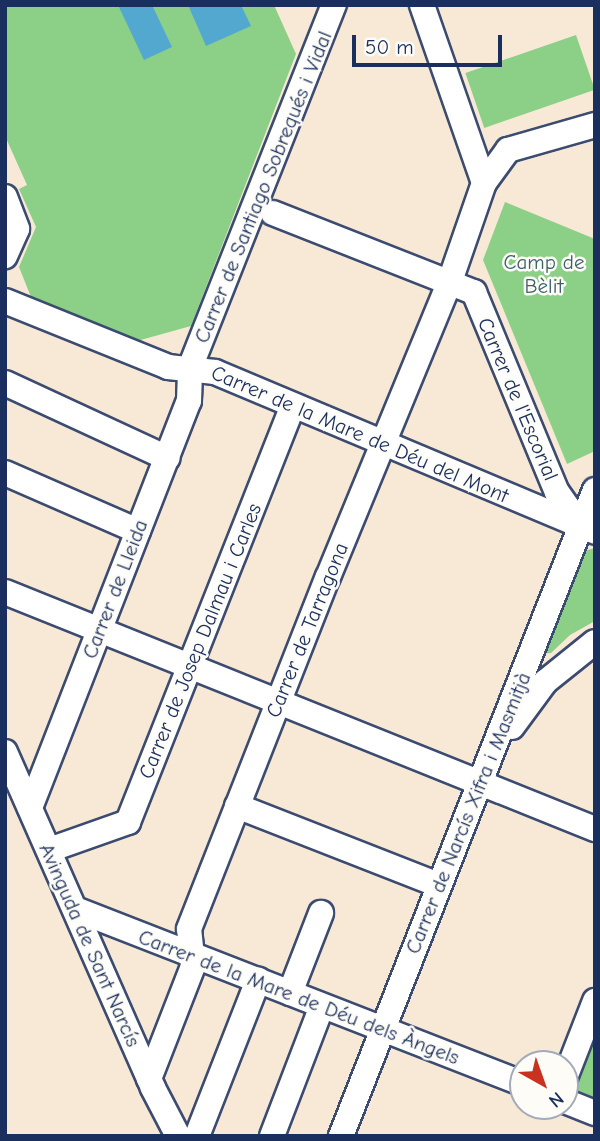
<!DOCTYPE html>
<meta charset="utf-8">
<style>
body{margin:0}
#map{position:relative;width:600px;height:1141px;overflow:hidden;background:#f8e9d6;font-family:"Comic Neue",sans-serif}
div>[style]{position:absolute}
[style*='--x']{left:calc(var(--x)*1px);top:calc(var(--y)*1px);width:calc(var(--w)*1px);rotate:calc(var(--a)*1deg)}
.green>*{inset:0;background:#8cd088;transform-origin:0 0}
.water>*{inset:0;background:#52a8ce}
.roads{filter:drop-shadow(2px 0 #3c4b70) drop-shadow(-2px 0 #3c4b70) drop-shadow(0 2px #3c4b70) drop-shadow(0 -2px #3c4b70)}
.street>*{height:24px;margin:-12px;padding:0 12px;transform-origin:12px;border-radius:12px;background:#fff}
span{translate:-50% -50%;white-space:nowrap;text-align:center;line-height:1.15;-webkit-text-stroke:5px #fdfcf7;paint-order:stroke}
.street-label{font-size:21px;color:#1b2f5e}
.park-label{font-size:21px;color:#3d5f6b}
.frame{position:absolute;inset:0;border:7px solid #1b2f5e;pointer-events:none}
.north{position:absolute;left:509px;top:1050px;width:70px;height:70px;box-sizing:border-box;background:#fdfcf7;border:2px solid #a3aaba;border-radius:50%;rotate:140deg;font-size:19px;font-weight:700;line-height:28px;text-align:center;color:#1b2f5e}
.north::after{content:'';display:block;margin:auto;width:24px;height:32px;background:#c8321e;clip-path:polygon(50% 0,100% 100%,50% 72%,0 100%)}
.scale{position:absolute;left:352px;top:35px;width:150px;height:32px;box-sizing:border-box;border:4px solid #1b2f5e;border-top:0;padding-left:9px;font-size:21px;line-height:24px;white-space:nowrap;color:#1b2f5e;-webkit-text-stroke:5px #fdfcf7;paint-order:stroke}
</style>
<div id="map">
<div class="green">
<div style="clip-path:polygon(5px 5px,274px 5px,296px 54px,191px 326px,137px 341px,31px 297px,19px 267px,36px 227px,19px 189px,27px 185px,5px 136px)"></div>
<div style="left:576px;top:35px;width:58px;height:117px;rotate:71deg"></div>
<div style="clip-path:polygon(505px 202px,595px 239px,595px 451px,567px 464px,483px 260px)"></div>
<div style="clip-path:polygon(595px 548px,595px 621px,570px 635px,551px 653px,538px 654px,580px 552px)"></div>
<div style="clip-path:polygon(595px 1043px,595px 1100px,571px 1091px,589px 1044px)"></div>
</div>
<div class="water">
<div style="clip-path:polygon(118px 5px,152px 5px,172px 47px,144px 60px)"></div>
<div style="clip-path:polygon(188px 5px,241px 5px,251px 26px,206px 46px)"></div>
</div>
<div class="roads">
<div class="street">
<div style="--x:422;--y:5;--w:188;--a:70.8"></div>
<div style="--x:5;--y:197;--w:34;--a:69"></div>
<div style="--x:17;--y:229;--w:30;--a:114"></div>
<div style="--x:273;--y:213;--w:216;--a:21.5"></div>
<div style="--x:474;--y:292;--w:217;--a:67.5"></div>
<div style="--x:557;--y:492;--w:42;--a:54.8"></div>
<div style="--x:5;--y:301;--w:176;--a:22"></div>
<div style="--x:168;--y:367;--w:47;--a:6.1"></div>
<div style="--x:215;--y:372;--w:412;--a:22.8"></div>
<div style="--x:5;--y:383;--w:179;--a:24.8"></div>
<div style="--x:5;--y:473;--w:145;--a:23.6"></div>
<div style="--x:5;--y:592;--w:636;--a:21.89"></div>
<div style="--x:512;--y:727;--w:56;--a:-53.7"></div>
<div style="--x:545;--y:682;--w:64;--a:-38.7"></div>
<div style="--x:5;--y:752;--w:367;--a:66.2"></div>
<div style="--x:153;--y:1088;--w:54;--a:62.5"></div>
<div style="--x:237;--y:806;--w:217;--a:21.4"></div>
<div style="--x:30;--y:808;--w:437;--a:-68.7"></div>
<div style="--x:189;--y:401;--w:33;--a:-88"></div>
<div style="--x:190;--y:368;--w:391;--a:-68.4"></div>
<div style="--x:49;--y:850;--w:84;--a:-19.5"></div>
<div style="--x:128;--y:822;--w:448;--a:-68.4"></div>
<div style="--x:75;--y:909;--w:481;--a:21.3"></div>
<div style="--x:290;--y:993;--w:86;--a:-68.8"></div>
<div style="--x:565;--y:1078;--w:83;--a:-68.7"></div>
<div style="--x:149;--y:1079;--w:121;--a:-68.7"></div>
<div style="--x:193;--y:966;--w:37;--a:-96"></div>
<div style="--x:189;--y:929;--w:378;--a:-68.5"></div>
<div style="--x:328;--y:577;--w:317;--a:-67.6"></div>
<div style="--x:449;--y:284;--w:107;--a:-70.9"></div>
<div style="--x:484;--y:183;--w:41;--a:-54"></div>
<div style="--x:508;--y:150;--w:91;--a:-16"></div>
<div style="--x:565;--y:1101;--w:32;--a:22"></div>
<div style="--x:197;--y:1136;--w:168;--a:-68.6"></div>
<div style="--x:272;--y:1136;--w:139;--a:-69"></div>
<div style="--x:341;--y:1136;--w:694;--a:-68.54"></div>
</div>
</div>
<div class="street-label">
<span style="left:263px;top:187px;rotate:-68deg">Carrer de Santiago Sobrequés i Vidal</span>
<span style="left:518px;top:399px;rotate:67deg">Carrer de l'Escorial</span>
<span style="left:360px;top:434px;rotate:23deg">Carrer de la Mare de Déu del Mont</span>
<span style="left:115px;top:589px;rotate:-69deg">Carrer de Lleida</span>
<span style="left:307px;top:630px;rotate:-68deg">Carrer de Tarragona</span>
<span style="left:200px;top:641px;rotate:-68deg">Carrer de Josep Dalmau i Carles</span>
<span style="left:468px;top:813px;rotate:-68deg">Carrer de Narcís Xifra i Masmitjà</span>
<span style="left:90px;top:945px;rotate:66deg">Avinguda de Sant Narcís</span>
<span style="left:299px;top:997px;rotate:21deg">Carrer de la Mare de Déu dels Àngels</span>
</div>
<div class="park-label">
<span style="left:544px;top:274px">Camp de<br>Bèlit</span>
</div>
<div class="frame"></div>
<div class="north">N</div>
<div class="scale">50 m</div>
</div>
